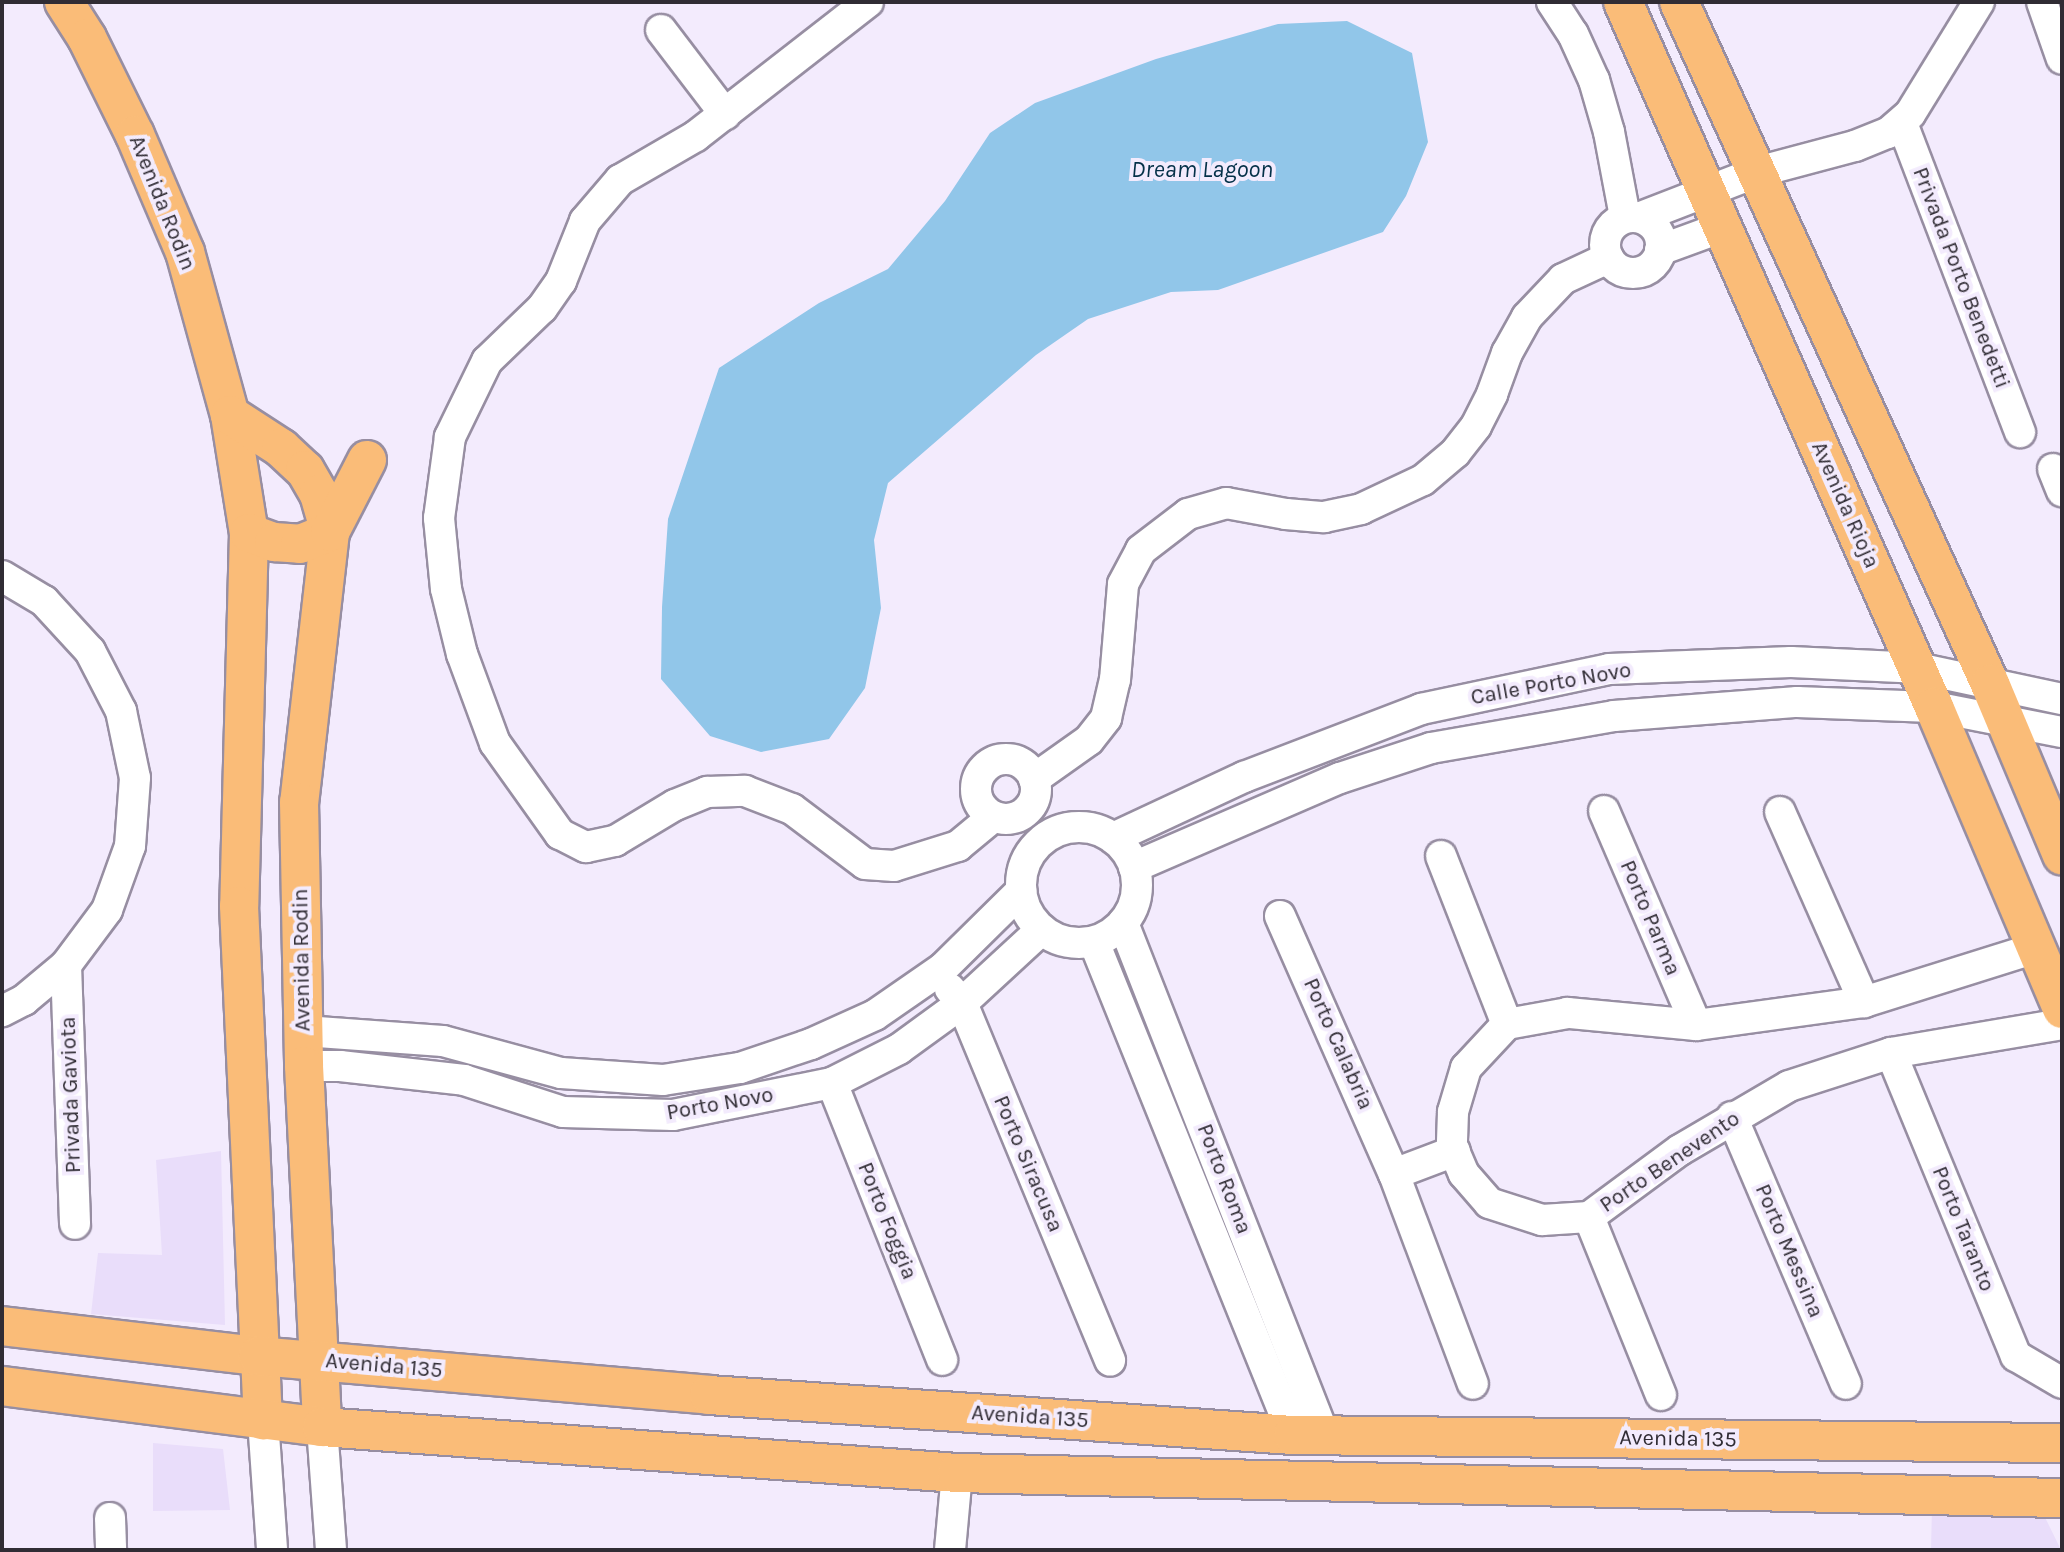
<!DOCTYPE html>
<style>
body{margin:0}
#map{position:relative;width:2064px;height:1552px;overflow:hidden;background:#f3ebfd;font-family:Karla,sans-serif}
div>[style]{position:absolute}
[style*='--x']{left:calc(var(--x)*1px);top:calc(var(--y)*1px);width:calc(var(--w)*1px);rotate:calc(var(--a)*1deg)}
.built>*{inset:0;background:#e9ddfa}
.water>*{inset:0;background:#91c6e9}
.roads{filter:drop-shadow(2px 0 #978ea2) drop-shadow(-2px 0 #978ea2) drop-shadow(0 2px #978ea2) drop-shadow(0 -2px #978ea2)}
.minor>*{height:30px;margin:-15px;padding:0 15px;transform-origin:15px;border-radius:15px;background:#fff}
.minor>.ring{margin:-15px;padding:0;box-sizing:content-box;background:none;border:30px solid #fff;border-radius:50%}
.major>*{height:38px;margin:-19px;padding:0 19px;transform-origin:19px;border-radius:19px;background:#fabc78}
span{translate:-50% -50%;white-space:nowrap;text-align:center;line-height:1.15;-webkit-text-stroke:8px #f3ebfd;paint-order:stroke}
.street-label{font-size:22px;color:#302c34}
.water-label{font-size:24px;color:#043048;font-style:italic}
.frame{position:absolute;inset:0;border:4px solid #302c34;pointer-events:none}
</style>
<div id="map">
<div class="built">
<div style="clip-path:polygon(221px 1151px,225px 1325px,91px 1314px,98px 1253px,162px 1255px,156px 1160px)"></div>
<div style="clip-path:polygon(153px 1443px,223px 1449px,230px 1510px,153px 1511px)"></div>
<div style="clip-path:polygon(2039px 1505px,2061px 1550px,1931px 1550px,1932px 1508px)"></div>
</div>
<div class="water">
<div style="clip-path:polygon(1347px 21px,1412px 53px,1428px 142px,1406px 196px,1383px 232px,1218px 290px,1171px 292px,1088px 319px,1036px 355px,888px 483px,874px 540px,881px 608px,865px 688px,829px 739px,761px 752px,710px 736px,661px 679px,662px 607px,668px 519px,719px 368px,819px 303px,888px 269px,945px 201px,990px 133px,1035px 103px,1156px 59px,1278px 24px)"></div>
</div>
<div class="roads">
<div class="minor">
<div style="--x:868;--y:2;--w:218;--a:142.1"></div>
<div style="--x:696;--y:136;--w:88;--a:149.9"></div>
<div style="--x:620;--y:180;--w:54;--a:130.5"></div>
<div style="--x:585;--y:221;--w:65;--a:111.8"></div>
<div style="--x:561;--y:281;--w:33;--a:125"></div>
<div style="--x:542;--y:308;--w:76;--a:136.1"></div>
<div style="--x:487;--y:361;--w:85;--a:116"></div>
<div style="--x:450;--y:437;--w:82;--a:97.7"></div>
<div style="--x:439;--y:518;--w:71;--a:84.4"></div>
<div style="--x:446;--y:589;--w:67;--a:76.2"></div>
<div style="--x:462;--y:654;--w:95;--a:69.7"></div>
<div style="--x:495;--y:743;--w:112;--a:54.5"></div>
<div style="--x:560;--y:834;--w:29;--a:27"></div>
<div style="--x:586;--y:847;--w:30;--a:-12"></div>
<div style="--x:615;--y:841;--w:70;--a:-31"></div>
<div style="--x:675;--y:805;--w:35;--a:-22"></div>
<div style="--x:707;--y:792;--w:38;--a:-2"></div>
<div style="--x:745;--y:791;--w:50;--a:21"></div>
<div style="--x:792;--y:809;--w:91;--a:37"></div>
<div style="--x:865;--y:864;--w:29;--a:4"></div>
<div style="--x:894;--y:866;--w:67;--a:-17.4"></div>
<div style="--x:958;--y:846;--w:45;--a:-39.6"></div>
<div style="--x:1552;--y:2;--w:38;--a:57"></div>
<div style="--x:1573;--y:34;--w:51;--a:65.5"></div>
<div style="--x:1594;--y:80;--w:54;--a:73.9"></div>
<div style="--x:1609;--y:132;--w:86;--a:79.3"></div>
<div style="--x:2042;--y:2;--w:60;--a:70.7"></div>
<div style="--x:661;--y:30;--w:106;--a:52.7"></div>
<div style="--x:1902;--y:123;--w:331;--a:69.1"></div>
<div class="ring" style="left:1605px;top:217px;width:26px;height:26px"></div>
<div style="--x:1641;--y:217;--w:124;--a:-21.2"></div>
<div style="--x:1757;--y:172;--w:101;--a:-14.9"></div>
<div style="--x:1855;--y:146;--w:35;--a:-22"></div>
<div style="--x:1888;--y:133;--w:29;--a:-41"></div>
<div style="--x:1910;--y:114;--w:132;--a:-58.4"></div>
<div style="--x:1660;--y:250;--w:67;--a:-20.1"></div>
<div style="--x:2053;--y:469;--w:24;--a:68"></div>
<div style="--x:2;--y:576;--w:49;--a:30.8"></div>
<div style="--x:44;--y:601;--w:68;--a:47.4"></div>
<div style="--x:90;--y:651;--w:68;--a:62.7"></div>
<div style="--x:121;--y:711;--w:68;--a:78.2"></div>
<div style="--x:135;--y:778;--w:68;--a:94.2"></div>
<div style="--x:130;--y:846;--w:68;--a:109.8"></div>
<div style="--x:107;--y:910;--w:69;--a:126.7"></div>
<div style="--x:66;--y:965;--w:55;--a:140.2"></div>
<div style="--x:24;--y:1000;--w:25;--a:153"></div>
<div class="ring" style="left:976px;top:759px;width:30px;height:30px"></div>
<div style="--x:1034;--y:779;--w:67;--a:-35.3"></div>
<div style="--x:1089;--y:740;--w:28;--a:-52"></div>
<div style="--x:1106;--y:718;--w:39;--a:-77"></div>
<div style="--x:1115;--y:680;--w:96;--a:-85.2"></div>
<div style="--x:1123;--y:584;--w:38;--a:-62"></div>
<div style="--x:1141;--y:550;--w:59;--a:-37.5"></div>
<div style="--x:1188;--y:514;--w:40;--a:-16"></div>
<div style="--x:1226;--y:503;--w:61;--a:10.4"></div>
<div style="--x:1286;--y:514;--w:38;--a:5"></div>
<div style="--x:1324;--y:517;--w:38;--a:-12"></div>
<div style="--x:1361;--y:509;--w:68;--a:-25.1"></div>
<div style="--x:1423;--y:480;--w:42;--a:-40.2"></div>
<div style="--x:1455;--y:453;--w:34;--a:-52"></div>
<div style="--x:1476;--y:426;--w:36;--a:-63"></div>
<div style="--x:1492;--y:394;--w:44;--a:-69.9"></div>
<div style="--x:1507;--y:353;--w:41;--a:-60.9"></div>
<div style="--x:1527;--y:317;--w:52;--a:-46.5"></div>
<div style="--x:1563;--y:279;--w:50;--a:-25"></div>
<div style="--x:1604;--y:811;--w:233;--a:66.7"></div>
<div style="--x:1780;--y:812;--w:208;--a:66.1"></div>
<div class="ring" style="left:1021px;top:827px;width:86px;height:86px"></div>
<div style="--x:1113;--y:838;--w:145;--a:-25"></div>
<div style="--x:1244;--y:777;--w:190;--a:-21"></div>
<div style="--x:1421;--y:709;--w:192;--a:-12"></div>
<div style="--x:1609;--y:669;--w:182;--a:-2.2"></div>
<div style="--x:1791;--y:662;--w:126;--a:2.7"></div>
<div style="--x:1917;--y:668;--w:148;--a:12.1"></div>
<div style="--x:1441;--y:856;--w:180;--a:68.6"></div>
<div style="--x:1134;--y:867;--w:224;--a:-23.4"></div>
<div style="--x:1340;--y:778;--w:96;--a:-18.2"></div>
<div style="--x:1431;--y:748;--w:186;--a:-9.9"></div>
<div style="--x:1614;--y:716;--w:184;--a:-4.4"></div>
<div style="--x:1797;--y:702;--w:137;--a:2.1"></div>
<div style="--x:1934;--y:707;--w:130;--a:11.1"></div>
<div style="--x:1280;--y:916;--w:282;--a:66.2"></div>
<div style="--x:1394;--y:1174;--w:224;--a:69.4"></div>
<div style="--x:1123;--y:923;--w:550;--a:68.57"></div>
<div style="--x:1094;--y:942;--w:532;--a:68.02"></div>
<div style="--x:2036;--y:948;--w:180;--a:162.6"></div>
<div style="--x:1864;--y:1002;--w:170;--a:172.2"></div>
<div style="--x:1696;--y:1025;--w:129;--a:-174.6"></div>
<div style="--x:1568;--y:1013;--w:62;--a:169.8"></div>
<div style="--x:1507;--y:1024;--w:60;--a:133"></div>
<div style="--x:1466;--y:1068;--w:46;--a:106.5"></div>
<div style="--x:1453;--y:1112;--w:34;--a:92"></div>
<div style="--x:1452;--y:1146;--w:30;--a:67"></div>
<div style="--x:1464;--y:1174;--w:38;--a:49"></div>
<div style="--x:1489;--y:1203;--w:56;--a:17.8"></div>
<div style="--x:1542;--y:1220;--w:47;--a:-3.7"></div>
<div style="--x:1589;--y:1217;--w:113;--a:-36.4"></div>
<div style="--x:1680;--y:1150;--w:126;--a:-30.4"></div>
<div style="--x:1789;--y:1086;--w:107;--a:-17.9"></div>
<div style="--x:1891;--y:1053;--w:173;--a:-9.6"></div>
<div style="--x:66;--y:965;--w:259;--a:88"></div>
<div style="--x:950;--y:989;--w:18;--a:49"></div>
<div style="--x:962;--y:1003;--w:387;--a:67.5"></div>
<div style="--x:304;--y:1031;--w:139;--a:4.1"></div>
<div style="--x:443;--y:1041;--w:122;--a:15.2"></div>
<div style="--x:561;--y:1073;--w:102;--a:3.9"></div>
<div style="--x:663;--y:1080;--w:78;--a:-8.9"></div>
<div style="--x:740;--y:1068;--w:75;--a:-18.7"></div>
<div style="--x:811;--y:1044;--w:70;--a:-24.4"></div>
<div style="--x:875;--y:1015;--w:83;--a:-34.7"></div>
<div style="--x:943;--y:968;--w:110;--a:-44.6"></div>
<div style="--x:1891;--y:1053;--w:328;--a:67.6"></div>
<div style="--x:2016;--y:1356;--w:53;--a:30.4"></div>
<div style="--x:304;--y:1066;--w:36;--a:0"></div>
<div style="--x:340;--y:1066;--w:125;--a:6.4"></div>
<div style="--x:464;--y:1080;--w:104;--a:17.9"></div>
<div style="--x:563;--y:1112;--w:110;--a:1.6"></div>
<div style="--x:673;--y:1115;--w:162;--a:-11.4"></div>
<div style="--x:832;--y:1083;--w:75;--a:-26.9"></div>
<div style="--x:899;--y:1049;--w:78;--a:-36.1"></div>
<div style="--x:962;--y:1003;--w:108;--a:-42.7"></div>
<div style="--x:832;--y:1083;--w:298;--a:68.3"></div>
<div style="--x:1732;--y:1117;--w:290;--a:66.9"></div>
<div style="--x:1394;--y:1174;--w:65;--a:-20.7"></div>
<div style="--x:1589;--y:1217;--w:192;--a:68"></div>
<div style="--x:263;--y:1420;--w:130;--a:86"></div>
<div style="--x:322;--y:1427;--w:123;--a:85.8"></div>
<div style="--x:110;--y:1518;--w:32;--a:88"></div>
<div style="--x:950;--y:1550;--w:77;--a:-84.8"></div>
</div>
<div class="major">
<div style="--x:64;--y:2;--w:43;--a:57.4"></div>
<div style="--x:87;--y:38;--w:108;--a:63.7"></div>
<div style="--x:135;--y:135;--w:127;--a:66.9"></div>
<div style="--x:185;--y:252;--w:169;--a:74.6"></div>
<div style="--x:230;--y:415;--w:120;--a:80.9"></div>
<div style="--x:249;--y:533;--w:373;--a:91.5"></div>
<div style="--x:239;--y:906;--w:515;--a:87.33"></div>
<div style="--x:1623;--y:2;--w:771;--a:66.2"></div>
<div style="--x:1934;--y:707;--w:328;--a:67"></div>
<div style="--x:1679;--y:2;--w:750;--a:65.49"></div>
<div style="--x:1990;--y:684;--w:186;--a:67.2"></div>
<div style="--x:230;--y:415;--w:61;--a:32.9"></div>
<div style="--x:281;--y:448;--w:33;--a:43"></div>
<div style="--x:305;--y:470;--w:28;--a:60"></div>
<div style="--x:319;--y:494;--w:40;--a:74"></div>
<div style="--x:330;--y:532;--w:272;--a:96.5"></div>
<div style="--x:299;--y:802;--w:264;--a:88.9"></div>
<div style="--x:304;--y:1066;--w:361;--a:87.1"></div>
<div style="--x:249;--y:533;--w:27;--a:20"></div>
<div style="--x:274;--y:542;--w:26;--a:4"></div>
<div style="--x:300;--y:544;--w:32;--a:-22"></div>
<div style="--x:330;--y:532;--w:81;--a:-62.8"></div>
<div style="--x:2;--y:1326;--w:258;--a:6.7"></div>
<div style="--x:258;--y:1356;--w:453;--a:4.9"></div>
<div style="--x:709;--y:1395;--w:585;--a:3.92"></div>
<div style="--x:1293;--y:1435;--w:769;--a:0.6"></div>
<div style="--x:2;--y:1386;--w:323;--a:7.3"></div>
<div style="--x:322;--y:1427;--w:637;--a:4.14"></div>
<div style="--x:957;--y:1473;--w:1105;--a:1.3"></div>
</div>
</div>
<div class="street-label">
<span style="left:162px;top:203px;rotate:68deg">Avenida Rodin</span>
<span style="left:1961px;top:278px;rotate:69deg">Privada Porto Benedetti</span>
<span style="left:1845px;top:505px;rotate:66deg">Avenida Rioja</span>
<span style="left:1551px;top:684px;rotate:-10deg">Calle Porto Novo</span>
<span style="left:1650px;top:918px;rotate:67deg">Porto Parma</span>
<span style="left:302px;top:960px;rotate:-91deg">Avenida Rodin</span>
<span style="left:1338px;top:1044px;rotate:66deg">Porto Calabria</span>
<span style="left:71px;top:1095px;rotate:-92deg">Privada Gaviota</span>
<span style="left:720px;top:1104px;rotate:-10deg">Porto Novo</span>
<span style="left:1670px;top:1162px;rotate:-34deg">Porto Benevento</span>
<span style="left:1028px;top:1164px;rotate:67deg">Porto Siracusa</span>
<span style="left:1224px;top:1179px;rotate:69deg">Porto Roma</span>
<span style="left:887px;top:1221px;rotate:68deg">Porto Foggia</span>
<span style="left:1963px;top:1229px;rotate:68deg">Porto Taranto</span>
<span style="left:1789px;top:1251px;rotate:67deg">Porto Messina</span>
<span style="left:384px;top:1366px;rotate:5deg">Avenida 135</span>
<span style="left:1030px;top:1417px;rotate:4deg">Avenida 135</span>
<span style="left:1678px;top:1439px;rotate:1deg">Avenida 135</span>
</div>
<div class="water-label">
<span style="left:1202px;top:170px">Dream Lagoon</span>
</div>
<div class="frame"></div>
</div>
